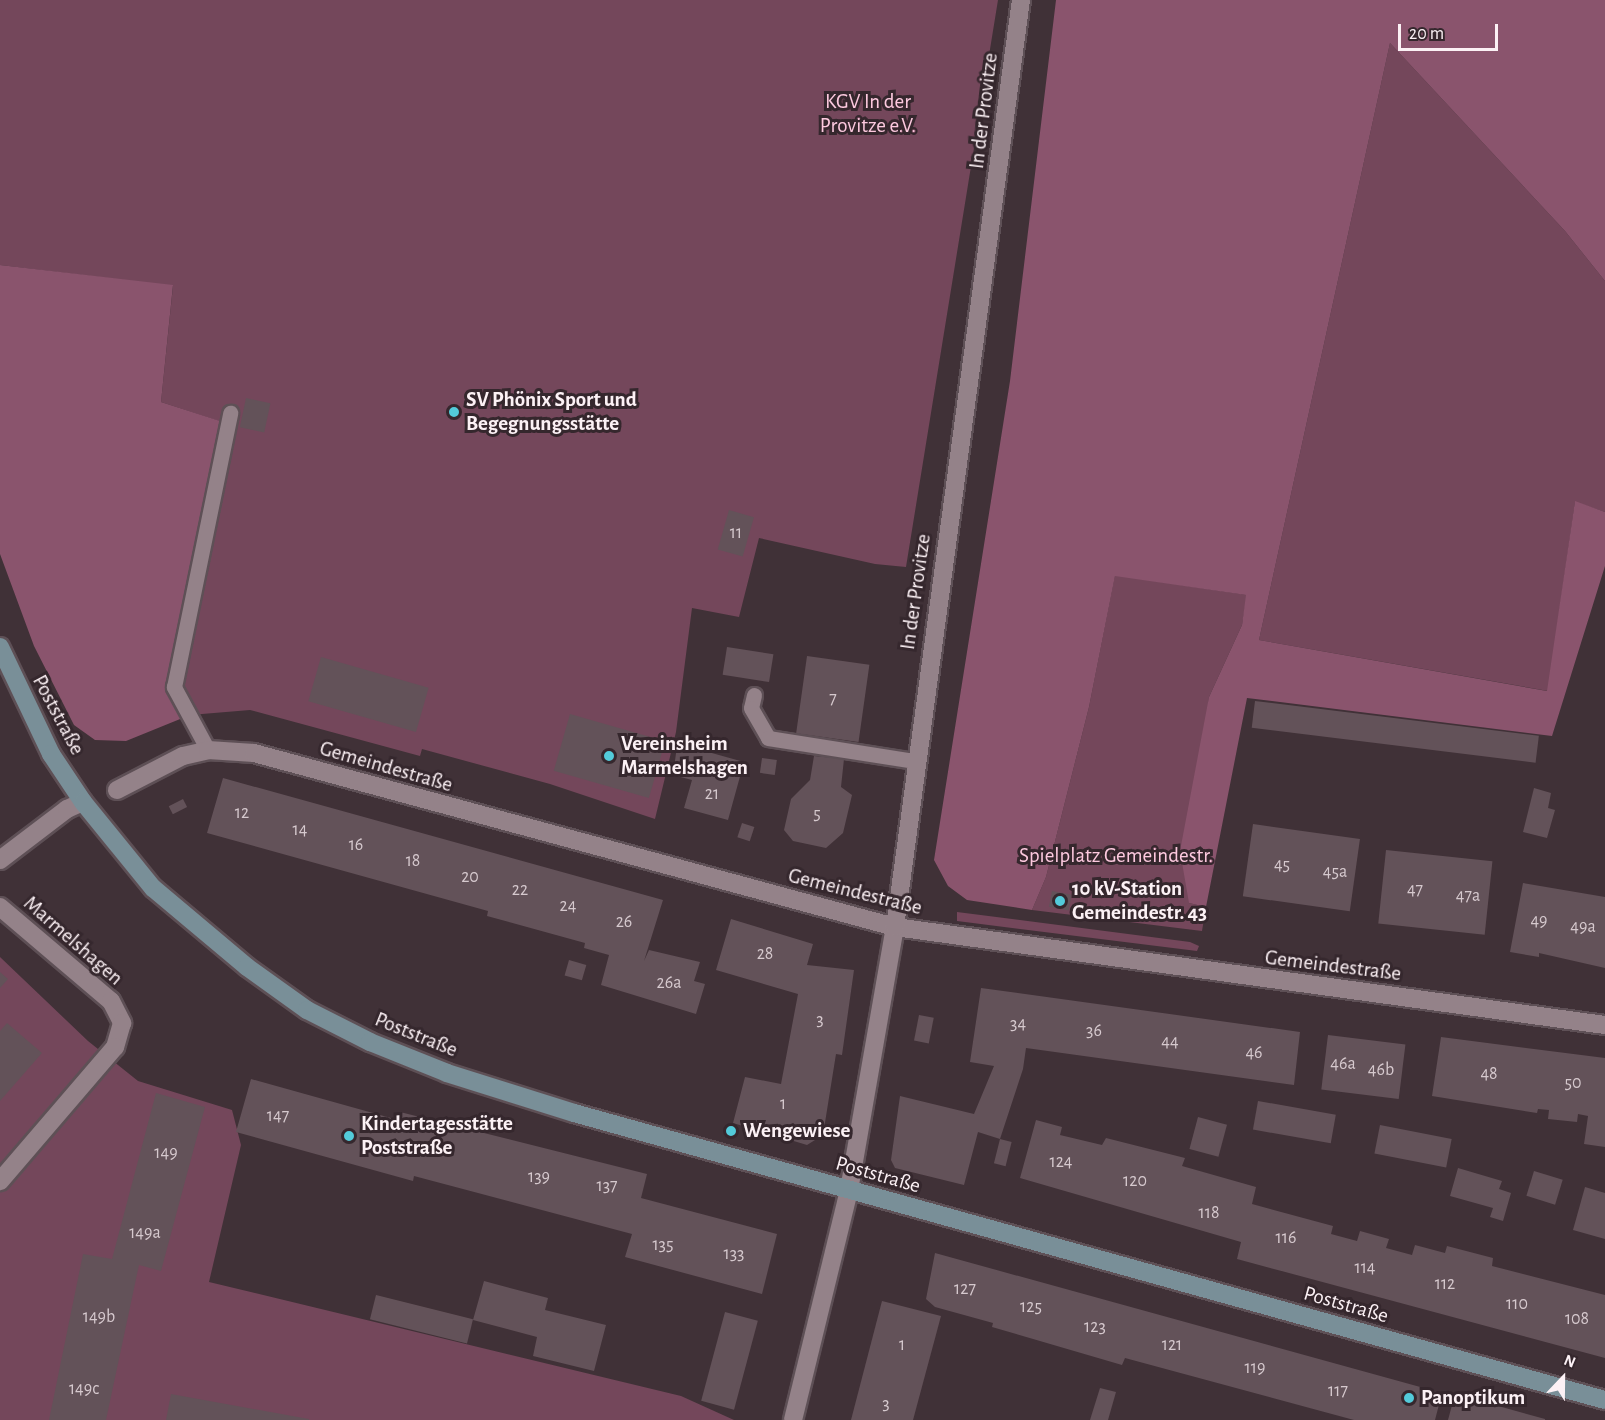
<!DOCTYPE html>
<meta charset="utf-8">
<style>
body{margin:0}
#map{position:relative;width:1605px;height:1420px;overflow:hidden;background:#403137;font-family:"Alegreya Sans",sans-serif}
div>[style]{position:absolute}
[style*='--x']{left:calc(var(--x)*1px);top:calc(var(--y)*1px);width:calc(var(--w)*1px);rotate:calc(var(--a)*1deg)}
.green>*{inset:0;background:#74475b}
.forest>*{inset:0;background:#8a546d}
.building>*{inset:0;background:#635259;transform-origin:0 0}
.roads{filter:drop-shadow(2px 0 #5e5056) drop-shadow(-2px 0 #5e5056) drop-shadow(0 2px #5e5056) drop-shadow(0 -2px #5e5056)}
.lane>*{height:15px;margin:-7.5px;padding:0 7.5px;transform-origin:7.5px;border-radius:7.5px;background:#948289}
.street>*{height:18px;margin:-9px;padding:0 9px;transform-origin:9px;border-radius:9px;background:#948289}
.secondary>*{height:18px;margin:-9px;padding:0 9px;transform-origin:9px;border-radius:9px;background:#798f98}
.dots>*{width:16px;height:16px;translate:-50% -50%;box-sizing:border-box;border:3px solid #35272d;border-radius:50%}
span{translate:-50% -50%;white-space:nowrap;text-align:center;line-height:1.15;-webkit-text-stroke:6px #35272d;paint-order:stroke}
.number-label{font-size:18px;color:#d6c9ce}
.number-label span{-webkit-text-stroke-width:0}
.park-label{font-size:21px;color:#fdc9df}
.street-label{font-size:21px;color:#fcf1f5}
.poi-label{font-size:21px;color:#fcf1f5;font-weight:700}
.left{translate:0 -50%;text-align:left}
.north{position:absolute;left:1533px;top:1348px;width:60px;height:60px;-webkit-text-stroke:4px #35272d;paint-order:stroke;rotate:22deg;font-size:16px;font-weight:700;line-height:24px;text-align:center;color:#fcf1f5}
.north::after{content:'';display:block;margin:auto;width:21px;height:27px;background:#fcf1f5;clip-path:polygon(50% 0,100% 100%,50% 72%,0 100%)}
.scale{position:absolute;left:1398px;top:24px;width:100px;height:27px;box-sizing:border-box;border:3px solid #fcf1f5;border-top:0;padding-left:8px;font-size:18px;line-height:21px;white-space:nowrap;color:#fcf1f5;-webkit-text-stroke:4px #35272d;paint-order:stroke}
</style>
<div id="map">
<div class="green">
<div style="clip-path:polygon(0 0,998px 0,906px 567px,875px 564px,759px 538px,739px 617px,692px 608px,676px 732px,655px 819px,550px 784px,422px 749px,420px 756px,250px 710px,190px 715px,166px 687px,219px 421px,161px 402px,173px 286px,0 265px)"></div>
<div style="clip-path:polygon(1390px 43px,1565px 231px,1605px 281px,1605px 512px,1575px 502px,1548px 691px,1259px 640px)"></div>
<div style="clip-path:polygon(1115px 575px,1247px 595px,1242px 625px,1209px 697px,1189px 903px,1206px 907px,1202px 931px,1032px 910px,1046px 877px,1089px 707px)"></div>
<div style="clip-path:polygon(957px 912px,1190px 942px,1199px 946px,1197px 951px,957px 921px)"></div>
<div style="clip-path:polygon(0 957px,88px 1041px,138px 1081px,232px 1110px,241px 1145px,209px 1282px,681px 1396px,734px 1420px,0 1420px)"></div>
</div>
<div class="forest">
<div style="clip-path:polygon(1056px 0,1605px 0,1605px 281px,1565px 231px,1390px 43px,1259px 640px,1547px 691px,1575px 501px,1605px 512px,1605px 566px,1552px 736px,1247px 698px,1206px 907px,1189px 903px,1180px 851px,1209px 697px,1242px 625px,1246px 595px,1115px 576px,1089px 707px,1046px 877px,1032px 910px,967px 900px,948px 886px,934px 860px,1010px 381px)"></div>
<div style="clip-path:polygon(0 265px,173px 285px,161px 402px,220px 421px,166px 687px,190px 715px,126px 741px,95px 740px,74px 725px,34px 646px,0 554px)"></div>
</div>
<div class="building">
<div style="left:246px;top:398px;width:25px;height:30px;rotate:12deg"></div>
<div style="left:729px;top:510px;width:26px;height:41px;rotate:16deg"></div>
<div style="left:727px;top:647px;width:47px;height:28px;rotate:9deg"></div>
<div style="left:807px;top:656px;width:63px;height:78px;rotate:8deg"></div>
<div style="left:321px;top:657px;width:112px;height:46px;rotate:16deg"></div>
<div style="left:1255px;top:701px;width:286px;height:27px;rotate:7deg"></div>
<div style="left:570px;top:714px;width:99px;height:59px;rotate:16deg"></div>
<div style="clip-path:polygon(678px 739px,702px 743px,701px 750px,744px 762px,728px 820px,684px 808px,692px 780px,673px 775px)"></div>
<div style="clip-path:polygon(814px 756px,844px 759px,841px 787px,852px 795px,843px 833px,826px 848px,793px 841px,784px 830px,791px 799px,810px 780px)"></div>
<div style="left:762px;top:758px;width:15px;height:15px;rotate:8deg"></div>
<div style="clip-path:polygon(223px 778px,663px 900px,644px 961px,649px 950px,700px 962px,694px 981px,705px 984px,696px 1014px,601px 985px,609px 955px,584px 948px,585px 943px,487px 916px,488px 911px,207px 833px)"></div>
<div style="clip-path:polygon(1534px 788px,1551px 793px,1548px 808px,1555px 810px,1547px 838px,1523px 832px)"></div>
<div style="left:183px;top:799px;width:9px;height:16px;rotate:63deg"></div>
<div style="left:742px;top:823px;width:13px;height:15px;rotate:18deg"></div>
<div style="left:1253px;top:824px;width:108px;height:73px;rotate:8deg"></div>
<div style="left:1386px;top:850px;width:107px;height:74px;rotate:6deg"></div>
<div style="clip-path:polygon(1523px 883px,1605px 897px,1605px 968px,1539px 953px,1539px 957px,1510px 952px)"></div>
<div style="left:1052px;top:891px;width:20px;height:16px;rotate:11deg"></div>
<div style="clip-path:polygon(731px 919px,813px 944px,807px 965px,854px 970px,842px 1055px,836px 1054px,823px 1135px,807px 1145px,733px 1123px,745px 1077px,781px 1084px,798px 994px,716px 970px)"></div>
<div style="left:569px;top:960px;width:18px;height:16px;rotate:16deg"></div>
<div style="clip-path:polygon(0 972px,8px 979px,0 988px)"></div>
<div style="clip-path:polygon(981px 988px,1300px 1032px,1294px 1085px,1026px 1048px,1023px 1069px,1000px 1139px,978px 1132px,964px 1185px,895px 1168px,891px 1160px,900px 1096px,974px 1114px,994px 1066px,970px 1062px)"></div>
<div style="left:919px;top:1015px;width:15px;height:26px;rotate:11deg"></div>
<div style="clip-path:polygon(7px 1023px,42px 1053px,0 1101px,0 1031px)"></div>
<div style="left:1328px;top:1035px;width:78px;height:55px;rotate:7deg"></div>
<div style="clip-path:polygon(1441px 1037px,1605px 1058px,1605px 1147px,1584px 1144px,1588px 1116px,1578px 1114px,1577px 1122px,1548px 1119px,1549px 1110px,1538px 1109px,1537px 1113px,1432px 1096px)"></div>
<div style="clip-path:polygon(251px 1079px,398px 1120px,400px 1112px,647px 1174px,641px 1198px,777px 1234px,762px 1294px,625px 1257px,632px 1234px,414px 1176px,413px 1181px,236px 1132px)"></div>
<div style="clip-path:polygon(156px 1093px,205px 1107px,161px 1271px,139px 1265px,106px 1420px,49px 1420px,83px 1254px,112px 1259px)"></div>
<div style="left:1258px;top:1101px;width:79px;height:29px;rotate:10deg"></div>
<div style="left:1198px;top:1117px;width:30px;height:33px;rotate:15deg"></div>
<div style="clip-path:polygon(1036px 1120px,1062px 1127px,1060px 1135px,1102px 1145px,1106px 1138px,1185px 1158px,1182px 1166px,1256px 1187px,1252px 1204px,1333px 1226px,1331px 1234px,1357px 1241px,1360px 1231px,1389px 1239px,1386px 1248px,1412px 1255px,1415px 1245px,1445px 1253px,1447px 1246px,1493px 1258px,1492px 1266px,1605px 1295px,1605px 1358px,1237px 1259px,1241px 1242px,1020px 1178px)"></div>
<div style="left:1380px;top:1125px;width:73px;height:29px;rotate:11deg"></div>
<div style="left:1000px;top:1139px;width:12px;height:25px;rotate:14deg"></div>
<div style="clip-path:polygon(1458px 1168px,1502px 1181px,1499px 1189px,1511px 1193px,1503px 1221px,1490px 1217px,1493px 1208px,1450px 1196px)"></div>
<div style="left:1534px;top:1171px;width:30px;height:26px;rotate:17deg"></div>
<div style="clip-path:polygon(1585px 1187px,1605px 1193px,1605px 1239px,1573px 1230px)"></div>
<div style="clip-path:polygon(935px 1253px,1442px 1393px,1435px 1420px,1354px 1420px,1125px 1358px,1122px 1365px,992px 1327px,993px 1323px,935px 1307px,926px 1299px)"></div>
<div style="clip-path:polygon(484px 1281px,548px 1298px,545px 1310px,606px 1325px,594px 1371px,533px 1356px,537px 1337px,473px 1320px)"></div>
<div style="left:376px;top:1295px;width:100px;height:25px;rotate:14deg"></div>
<div style="clip-path:polygon(882px 1301px,941px 1316px,913px 1420px,851px 1420px)"></div>
<div style="left:725px;top:1312px;width:34px;height:92px;rotate:15deg"></div>
<div style="clip-path:polygon(1100px 1388px,1116px 1392px,1108px 1420px,1090px 1420px)"></div>
<div style="clip-path:polygon(171px 1394px,309px 1419px,309px 1420px,166px 1420px)"></div>
<div style="clip-path:polygon(1455px 1394px,1545px 1419px,1545px 1420px,1448px 1420px)"></div>
</div>
<div class="roads">
<div class="lane">
<div style="--x:754;--y:695;--w:13;--a:103"></div>
<div style="--x:751;--y:708;--w:34;--a:60"></div>
<div style="--x:768;--y:738;--w:149;--a:8.9"></div>
<div style="--x:208;--y:750;--w:72;--a:-118.4"></div>
<div style="--x:174;--y:687;--w:280;--a:-78.4"></div>
</div>
<div class="street">
<div style="--x:117;--y:790;--w:74;--a:-27.3"></div>
<div style="--x:183;--y:756;--w:26;--a:-13"></div>
<div style="--x:208;--y:750;--w:46;--a:3.7"></div>
<div style="--x:254;--y:753;--w:664;--a:15.19"></div>
<div style="--x:895;--y:927;--w:717;--a:7.86"></div>
<div style="--x:0;--y:860;--w:84;--a:-37.3"></div>
<div style="--x:67;--y:809;--w:17;--a:-24"></div>
<div style="--x:0;--y:907;--w:145;--a:40.3"></div>
<div style="--x:111;--y:1001;--w:25;--a:63"></div>
<div style="--x:122;--y:1023;--w:25;--a:106"></div>
<div style="--x:115;--y:1047;--w:177;--a:130.6"></div>
<div style="--x:793;--y:1420;--w:237;--a:-76.3"></div>
<div style="--x:849;--y:1190;--w:267;--a:-80.1"></div>
<div style="--x:895;--y:927;--w:936;--a:-82.26"></div>
</div>
<div class="secondary">
<div style="--x:0;--y:647;--w:119;--a:64.5"></div>
<div style="--x:51;--y:754;--w:58;--a:56.3"></div>
<div style="--x:83;--y:802;--w:111;--a:50.9"></div>
<div style="--x:153;--y:888;--w:123;--a:40"></div>
<div style="--x:247;--y:967;--w:74;--a:35.6"></div>
<div style="--x:307;--y:1010;--w:71;--a:26.9"></div>
<div style="--x:370;--y:1042;--w:83;--a:21.9"></div>
<div style="--x:447;--y:1073;--w:133;--a:17.5"></div>
<div style="--x:574;--y:1113;--w:1070;--a:15.56"></div>
</div>
</div>
<div class="dots">
<div style="left:454px;top:412px;background:#53cbda"></div>
<div style="left:609px;top:756px;background:#53cbda"></div>
<div style="left:1060px;top:901px;background:#53cbda"></div>
<div style="left:731px;top:1131px;background:#53cbda"></div>
<div style="left:349px;top:1136px;background:#53cbda"></div>
<div style="left:1409px;top:1398px;background:#53cbda"></div>
</div>
<div class="number-label">
<span style="left:736px;top:533px">11</span>
<span style="left:833px;top:699px">7</span>
<span style="left:712px;top:794px">21</span>
<span style="left:242px;top:813px">12</span>
<span style="left:817px;top:814px">5</span>
<span style="left:300px;top:830px">14</span>
<span style="left:356px;top:845px">16</span>
<span style="left:413px;top:861px">18</span>
<span style="left:1282px;top:865px">45</span>
<span style="left:1335px;top:872px">45a</span>
<span style="left:470px;top:877px">20</span>
<span style="left:520px;top:890px">22</span>
<span style="left:1415px;top:890px">47</span>
<span style="left:1468px;top:896px">47a</span>
<span style="left:568px;top:906px">24</span>
<span style="left:1539px;top:921px">49</span>
<span style="left:624px;top:922px">26</span>
<span style="left:1583px;top:927px">49a</span>
<span style="left:765px;top:954px">28</span>
<span style="left:669px;top:983px">26a</span>
<span style="left:820px;top:1020px">3</span>
<span style="left:1018px;top:1024px">34</span>
<span style="left:1094px;top:1031px">36</span>
<span style="left:1170px;top:1042px">44</span>
<span style="left:1254px;top:1053px">46</span>
<span style="left:1343px;top:1064px">46a</span>
<span style="left:1381px;top:1070px">46b</span>
<span style="left:1489px;top:1074px">48</span>
<span style="left:1573px;top:1083px">50</span>
<span style="left:783px;top:1104px">1</span>
<span style="left:278px;top:1116px">147</span>
<span style="left:166px;top:1153px">149</span>
<span style="left:1061px;top:1162px">124</span>
<span style="left:539px;top:1177px">139</span>
<span style="left:1135px;top:1181px">120</span>
<span style="left:607px;top:1186px">137</span>
<span style="left:1209px;top:1213px">118</span>
<span style="left:145px;top:1233px">149a</span>
<span style="left:1286px;top:1238px">116</span>
<span style="left:663px;top:1245px">135</span>
<span style="left:734px;top:1254px">133</span>
<span style="left:1365px;top:1268px">114</span>
<span style="left:1445px;top:1284px">112</span>
<span style="left:965px;top:1289px">127</span>
<span style="left:1517px;top:1304px">110</span>
<span style="left:1031px;top:1307px">125</span>
<span style="left:99px;top:1317px">149b</span>
<span style="left:1577px;top:1319px">108</span>
<span style="left:1095px;top:1327px">123</span>
<span style="left:902px;top:1345px">1</span>
<span style="left:1172px;top:1345px">121</span>
<span style="left:1255px;top:1368px">119</span>
<span style="left:84px;top:1389px">149c</span>
<span style="left:1338px;top:1391px">117</span>
<span style="left:886px;top:1404px">3</span>
</div>
<div class="park-label">
<span style="left:868px;top:114px">KGV In der<br>Provitze e.V.</span>
<span style="left:1116px;top:856px">Spielplatz Gemeindestr.</span>
</div>
<div class="street-label">
<span style="left:984px;top:111px;rotate:-83deg">In der Provitze</span>
<span style="left:916px;top:592px;rotate:-82deg">In der Provitze</span>
<span style="left:58px;top:715px;rotate:62deg">Poststraße</span>
<span style="left:386px;top:767px;rotate:16deg">Gemeindestraße</span>
<span style="left:855px;top:892px;rotate:14deg">Gemeindestraße</span>
<span style="left:73px;top:941px;rotate:41deg">Marmelshagen</span>
<span style="left:1333px;top:966px;rotate:7deg">Gemeindestraße</span>
<span style="left:416px;top:1035px;rotate:22deg">Poststraße</span>
<span style="left:878px;top:1175px;rotate:16deg">Poststraße</span>
<span style="left:1346px;top:1305px;rotate:16deg">Poststraße</span>
</div>
<div class="poi-label">
<span class="left" style="left:466px;top:412px">SV Phönix Sport und<br>Begegnungsstätte</span>
<span class="left" style="left:621px;top:756px">Vereinsheim<br>Marmelshagen</span>
<span class="left" style="left:1072px;top:901px">10 kV-Station<br>Gemeindestr. 43</span>
<span class="left" style="left:361px;top:1136px">Kindertagesstätte<br>Poststraße</span>
<span class="left" style="left:743px;top:1131px">Wengewiese</span>
<span class="left" style="left:1421px;top:1398px">Panoptikum</span>
</div>
<div class="north">N</div>
<div class="scale">20 m</div>
</div>
